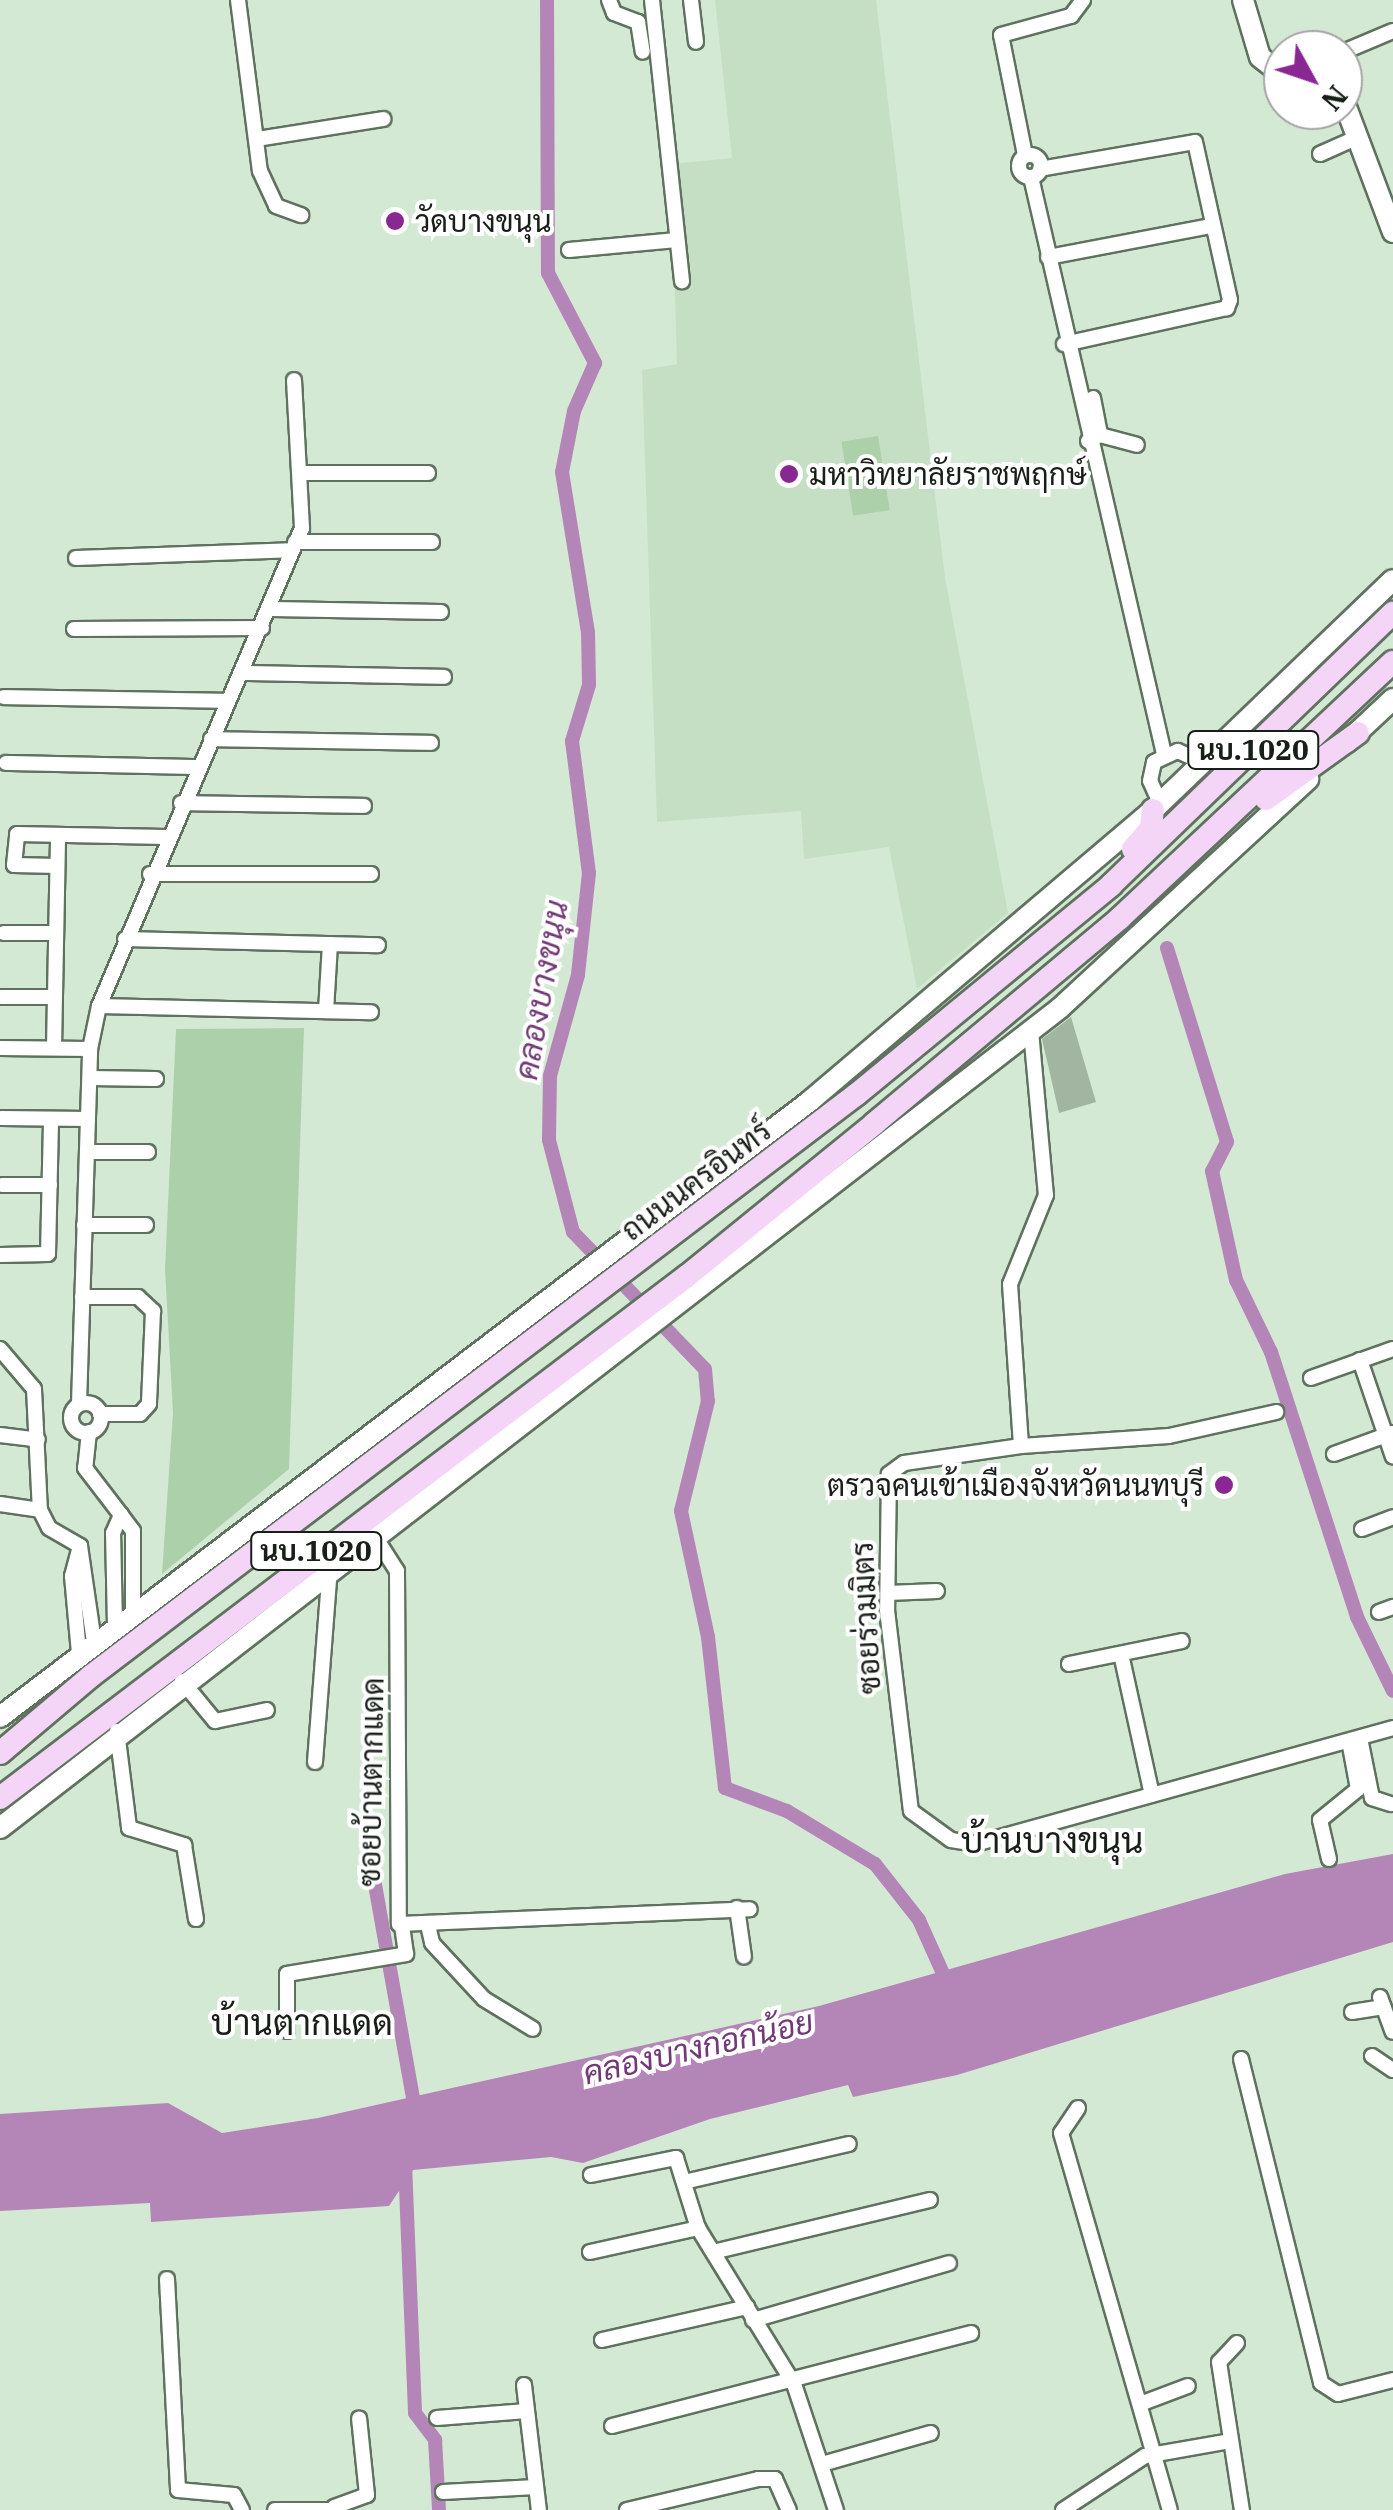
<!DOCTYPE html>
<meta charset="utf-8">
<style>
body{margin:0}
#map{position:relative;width:1393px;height:2510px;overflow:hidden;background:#d4e9d4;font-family:"IBM Plex Serif",Sarabun,serif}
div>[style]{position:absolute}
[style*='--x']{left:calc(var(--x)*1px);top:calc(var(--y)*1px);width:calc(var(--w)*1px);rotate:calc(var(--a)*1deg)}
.built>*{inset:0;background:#c5dfc4}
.green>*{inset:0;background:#abd0aa;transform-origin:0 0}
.water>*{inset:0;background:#b486b7}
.canal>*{height:14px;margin:-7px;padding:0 7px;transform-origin:7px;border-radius:7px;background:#b486b7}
.building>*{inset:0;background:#a1b5a1}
.roads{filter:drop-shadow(2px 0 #5f715f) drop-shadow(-2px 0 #5f715f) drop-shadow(0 2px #5f715f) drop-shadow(0 -2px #5f715f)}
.street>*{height:14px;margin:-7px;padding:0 7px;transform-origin:7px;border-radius:7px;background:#fff}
.street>.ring{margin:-7px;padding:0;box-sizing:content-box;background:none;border:14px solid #fff;border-radius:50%}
.secondary>*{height:20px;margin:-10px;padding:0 10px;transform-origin:10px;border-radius:10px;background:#fff}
.primary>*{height:22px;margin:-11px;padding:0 11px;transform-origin:11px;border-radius:11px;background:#f4d4f7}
.dots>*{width:28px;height:28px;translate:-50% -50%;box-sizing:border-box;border:5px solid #fff;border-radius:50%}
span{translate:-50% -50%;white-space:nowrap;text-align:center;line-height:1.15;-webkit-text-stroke:8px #fff;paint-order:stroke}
.shield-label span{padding:2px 8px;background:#fff;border:2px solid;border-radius:8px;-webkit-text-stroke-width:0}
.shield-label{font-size:28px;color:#181f18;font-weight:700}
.poi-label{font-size:30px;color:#181f18}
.left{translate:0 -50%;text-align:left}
.right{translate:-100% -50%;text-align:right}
.street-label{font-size:30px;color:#181f18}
.water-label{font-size:32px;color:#723977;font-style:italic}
.quarter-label{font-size:35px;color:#181f18}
.north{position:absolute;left:1263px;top:30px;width:100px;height:100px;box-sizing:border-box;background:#fff;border:2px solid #a3a5a3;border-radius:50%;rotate:130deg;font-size:28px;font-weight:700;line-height:40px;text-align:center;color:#181f18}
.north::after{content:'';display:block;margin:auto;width:35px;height:45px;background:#892892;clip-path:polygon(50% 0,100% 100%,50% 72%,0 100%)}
</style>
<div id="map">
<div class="built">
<div style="clip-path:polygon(715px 0,876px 0,945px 578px,1008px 913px,917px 989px,889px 847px,804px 859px,801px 811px,657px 822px,642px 370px,677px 364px,671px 164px,732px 158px)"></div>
</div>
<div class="green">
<div style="left:878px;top:436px;width:75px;height:37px;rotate:81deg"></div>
<div style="clip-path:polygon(304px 1028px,289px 1469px,162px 1574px,173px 1413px,165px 1269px,176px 1029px)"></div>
</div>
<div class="water">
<div style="clip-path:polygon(1393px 1854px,1393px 1942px,957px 2075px,853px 2097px,848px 2085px,710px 2119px,583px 2163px,551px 2157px,413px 2170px,389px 2206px,151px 2222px,150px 2203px,0 2211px,0 2114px,168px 2103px,222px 2133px,318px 2118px,819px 2006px,1285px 1874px)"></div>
</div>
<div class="canal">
<div style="--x:547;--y:0;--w:273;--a:89.8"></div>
<div style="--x:548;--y:273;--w:102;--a:62.4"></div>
<div style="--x:595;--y:363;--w:52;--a:113.6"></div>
<div style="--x:574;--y:411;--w:62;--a:101.1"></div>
<div style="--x:562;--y:472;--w:162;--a:80.8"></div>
<div style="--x:588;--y:632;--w:53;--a:88.9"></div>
<div style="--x:589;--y:685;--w:59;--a:106.9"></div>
<div style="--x:572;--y:741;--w:133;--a:82.7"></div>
<div style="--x:589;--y:873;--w:103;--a:96.2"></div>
<div style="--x:578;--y:975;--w:105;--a:105.5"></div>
<div style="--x:550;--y:1076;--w:64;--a:90.9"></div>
<div style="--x:549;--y:1140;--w:95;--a:75.4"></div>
<div style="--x:573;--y:1232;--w:190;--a:46.1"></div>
<div style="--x:705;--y:1369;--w:32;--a:85"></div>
<div style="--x:708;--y:1401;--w:113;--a:103.8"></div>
<div style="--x:681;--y:1511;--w:129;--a:77.9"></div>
<div style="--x:708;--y:1637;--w:152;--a:83.6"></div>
<div style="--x:725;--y:1788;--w:66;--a:20.4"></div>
<div style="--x:787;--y:1811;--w:103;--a:31.1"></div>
<div style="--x:875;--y:1864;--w:71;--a:51.8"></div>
<div style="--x:919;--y:1920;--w:76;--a:65.8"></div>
<div style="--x:1167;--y:948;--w:203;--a:72.8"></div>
<div style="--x:1227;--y:1142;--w:33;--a:117"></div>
<div style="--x:1212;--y:1171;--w:112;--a:77.6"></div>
<div style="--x:1236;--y:1280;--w:80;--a:64.1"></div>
<div style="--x:1271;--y:1352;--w:279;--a:72"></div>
<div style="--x:1357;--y:1617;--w:82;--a:64.1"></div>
<div style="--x:369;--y:1851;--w:269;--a:79.9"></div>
<div style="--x:405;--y:2163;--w:250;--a:87.7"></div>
<div style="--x:415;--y:2413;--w:34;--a:53"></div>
<div style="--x:435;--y:2440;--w:70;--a:86.7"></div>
</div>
<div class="building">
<div style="clip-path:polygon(1071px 1017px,1096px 1102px,1059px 1113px,1042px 1039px)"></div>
</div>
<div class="roads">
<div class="street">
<div style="--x:238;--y:0;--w:172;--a:82.7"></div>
<div style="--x:260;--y:171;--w:38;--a:65"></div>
<div style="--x:276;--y:206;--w:27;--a:20"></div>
<div style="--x:609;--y:0;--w:14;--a:69"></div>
<div style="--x:614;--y:13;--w:26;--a:21"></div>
<div style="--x:638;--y:22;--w:30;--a:81"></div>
<div style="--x:652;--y:0;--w:283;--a:83.9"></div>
<div style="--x:691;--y:0;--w:42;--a:83.2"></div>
<div style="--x:1343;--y:52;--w:54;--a:-22.8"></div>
<div style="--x:257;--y:139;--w:128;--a:-9"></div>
<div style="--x:1320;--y:154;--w:42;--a:-24.1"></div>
<div class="ring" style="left:1019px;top:155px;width:8px;height:8px"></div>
<div style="--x:1025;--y:155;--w:122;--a:-101.3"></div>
<div style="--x:1001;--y:35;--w:73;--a:-15.2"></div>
<div style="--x:1071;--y:16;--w:20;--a:-53"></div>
<div style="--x:1040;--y:169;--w:157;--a:-9.9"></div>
<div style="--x:1195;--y:142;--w:162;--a:77.5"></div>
<div style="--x:1230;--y:300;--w:9;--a:111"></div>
<div style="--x:1227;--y:308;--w:167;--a:167.5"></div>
<div style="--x:1031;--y:177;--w:592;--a:77.02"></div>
<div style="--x:569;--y:250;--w:108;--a:-5.3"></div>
<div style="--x:1048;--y:257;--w:166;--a:-10.8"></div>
<div style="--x:1093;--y:398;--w:38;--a:79"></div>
<div style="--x:1088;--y:441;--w:13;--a:-27"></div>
<div style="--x:1100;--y:435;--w:38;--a:15"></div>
<div style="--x:301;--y:473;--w:127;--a:0"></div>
<div style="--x:295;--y:542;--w:137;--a:0"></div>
<div style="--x:76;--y:558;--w:214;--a:-2.1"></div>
<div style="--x:272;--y:609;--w:169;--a:1"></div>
<div style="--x:74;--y:629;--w:188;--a:-0.3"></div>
<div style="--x:242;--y:673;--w:202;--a:1.1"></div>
<div style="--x:4;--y:697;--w:224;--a:1"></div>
<div style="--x:211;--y:739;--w:220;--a:1"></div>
<div style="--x:6;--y:763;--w:192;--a:1.2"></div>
<div style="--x:181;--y:803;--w:183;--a:0.9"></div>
<div style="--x:1160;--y:803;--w:24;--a:-114"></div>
<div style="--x:1150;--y:781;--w:19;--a:-78"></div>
<div style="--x:1154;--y:762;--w:26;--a:-25"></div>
<div style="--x:1178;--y:751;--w:29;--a:25"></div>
<div style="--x:57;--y:866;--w:43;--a:-178.7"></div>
<div style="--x:14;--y:865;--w:31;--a:-84"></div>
<div style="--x:17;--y:834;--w:149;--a:1.2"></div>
<div style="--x:150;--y:874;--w:221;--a:0"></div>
<div style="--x:4;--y:933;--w:52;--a:0"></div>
<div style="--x:125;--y:939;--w:253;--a:1.4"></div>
<div style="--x:1;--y:997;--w:53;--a:0"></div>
<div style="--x:99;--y:1006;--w:272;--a:1.3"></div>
<div style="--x:326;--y:1011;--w:67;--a:-86.6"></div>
<div style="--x:1031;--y:1031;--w:165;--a:84.8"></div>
<div style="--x:1046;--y:1195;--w:96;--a:112"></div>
<div style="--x:1010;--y:1284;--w:162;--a:86.1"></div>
<div style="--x:1021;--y:1446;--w:118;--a:171.7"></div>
<div style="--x:904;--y:1463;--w:19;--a:144"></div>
<div style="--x:889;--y:1474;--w:136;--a:90.8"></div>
<div style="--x:887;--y:1610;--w:202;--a:83.2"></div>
<div style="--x:911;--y:1811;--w:49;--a:35.9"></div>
<div style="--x:951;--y:1840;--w:24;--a:9"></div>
<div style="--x:975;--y:1844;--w:434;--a:-15.5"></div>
<div style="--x:0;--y:1048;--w:90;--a:0.6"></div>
<div style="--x:54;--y:1048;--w:213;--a:-88.9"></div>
<div style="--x:90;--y:1078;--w:66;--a:0.9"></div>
<div style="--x:1;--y:1118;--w:87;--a:0.7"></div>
<div style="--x:87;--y:1152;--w:61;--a:0"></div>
<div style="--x:2;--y:1185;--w:48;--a:0"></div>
<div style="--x:84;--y:1225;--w:62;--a:0"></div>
<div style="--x:0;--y:1255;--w:48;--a:-1.2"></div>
<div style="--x:48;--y:1254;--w:135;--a:-88.7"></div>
<div style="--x:82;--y:1297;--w:56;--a:0"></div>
<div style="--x:138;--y:1297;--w:21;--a:43"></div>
<div style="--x:153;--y:1311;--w:93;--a:92.5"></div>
<div style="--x:149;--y:1404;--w:13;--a:132"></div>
<div style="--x:140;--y:1414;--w:40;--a:180"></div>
<div style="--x:0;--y:1349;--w:52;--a:49.6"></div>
<div style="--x:34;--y:1389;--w:121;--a:87.2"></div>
<div style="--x:40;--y:1510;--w:20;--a:63"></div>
<div style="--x:49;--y:1528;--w:36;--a:30"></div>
<div style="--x:80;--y:1546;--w:97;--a:81.7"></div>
<div style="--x:1360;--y:1360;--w:102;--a:71.2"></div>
<div style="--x:1311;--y:1378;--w:87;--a:-19.5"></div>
<div class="ring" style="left:71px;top:1403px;width:16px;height:16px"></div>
<div style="--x:79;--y:1404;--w:355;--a:-88.2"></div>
<div style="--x:90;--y:1049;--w:44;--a:-78.2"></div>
<div style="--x:99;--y:1006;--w:519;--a:-66.99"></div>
<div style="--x:302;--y:528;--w:148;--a:-93.1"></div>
<div style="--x:89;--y:1432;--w:36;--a:96"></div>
<div style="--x:85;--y:1468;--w:59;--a:52.5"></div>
<div style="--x:0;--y:1435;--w:38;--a:7"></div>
<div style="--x:1021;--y:1446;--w:148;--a:-3.9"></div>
<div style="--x:1169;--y:1436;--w:110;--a:-12.6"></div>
<div style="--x:1334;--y:1454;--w:62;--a:-19.9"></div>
<div style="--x:0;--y:1504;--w:40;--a:8.5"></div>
<div style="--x:1362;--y:1529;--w:33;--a:-21"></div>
<div style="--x:374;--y:1535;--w:43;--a:57.4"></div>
<div style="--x:397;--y:1571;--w:353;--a:89.7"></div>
<div style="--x:399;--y:1924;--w:351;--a:-2.4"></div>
<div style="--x:888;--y:1593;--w:49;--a:-2.3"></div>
<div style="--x:1379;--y:1612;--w:15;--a:-20"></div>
<div style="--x:115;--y:1626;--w:93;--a:-91.2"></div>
<div style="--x:113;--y:1533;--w:20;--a:-66"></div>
<div style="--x:121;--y:1515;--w:20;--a:53"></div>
<div style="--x:133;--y:1531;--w:81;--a:90"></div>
<div style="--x:79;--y:1653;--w:77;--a:-95.2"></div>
<div style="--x:72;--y:1576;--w:31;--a:-75"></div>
<div style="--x:1121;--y:1654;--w:144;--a:77.6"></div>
<div style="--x:1069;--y:1664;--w:115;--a:-11.5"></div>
<div style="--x:182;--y:1681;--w:52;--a:50.5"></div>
<div style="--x:215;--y:1721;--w:53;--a:-11.9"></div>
<div style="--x:117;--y:1731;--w:98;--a:82.9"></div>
<div style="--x:129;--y:1828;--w:58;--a:17.2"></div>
<div style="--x:184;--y:1845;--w:75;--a:80.8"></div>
<div style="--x:1360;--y:1738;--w:61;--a:78.7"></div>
<div style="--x:1372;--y:1798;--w:20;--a:18"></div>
<div style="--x:315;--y:1762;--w:194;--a:-85.6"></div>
<div style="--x:1329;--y:1859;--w:40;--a:-103"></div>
<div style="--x:1320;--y:1820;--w:49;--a:-39.2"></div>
<div style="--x:1358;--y:1789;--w:49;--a:-100.6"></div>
<div style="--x:737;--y:1908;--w:49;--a:81.9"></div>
<div style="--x:428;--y:1925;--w:18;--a:77"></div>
<div style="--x:432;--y:1943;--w:76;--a:47.1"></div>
<div style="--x:484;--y:1999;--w:57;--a:31.5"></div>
<div style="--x:1380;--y:1997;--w:37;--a:70"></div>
<div style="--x:1352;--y:2012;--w:32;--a:-9"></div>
<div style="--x:287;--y:2031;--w:57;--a:-90"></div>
<div style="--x:287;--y:1974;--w:121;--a:-9.5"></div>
<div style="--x:406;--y:1954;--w:28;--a:-98"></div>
<div style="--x:1372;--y:2056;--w:25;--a:34"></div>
<div style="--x:1241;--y:2059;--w:334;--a:76.1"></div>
<div style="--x:1321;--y:2383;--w:20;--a:33"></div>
<div style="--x:1338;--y:2394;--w:57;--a:-14.3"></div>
<div style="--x:1078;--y:2108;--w:30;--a:124"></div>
<div style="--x:1061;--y:2133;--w:392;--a:73.9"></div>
<div style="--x:591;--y:2175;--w:87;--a:-11.3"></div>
<div style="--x:676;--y:2158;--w:73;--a:72.6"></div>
<div style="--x:698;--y:2228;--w:183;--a:58.4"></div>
<div style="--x:794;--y:2384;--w:133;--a:71.6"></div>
<div style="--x:684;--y:2182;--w:169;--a:-13"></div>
<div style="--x:590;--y:2252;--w:111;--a:-12.5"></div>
<div style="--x:713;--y:2252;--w:223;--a:-13.5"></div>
<div style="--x:167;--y:2279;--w:211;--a:87"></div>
<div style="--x:178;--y:2490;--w:56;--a:5.1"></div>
<div style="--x:234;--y:2495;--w:17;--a:62"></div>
<div style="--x:753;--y:2320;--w:204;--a:-16.2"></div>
<div style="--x:602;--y:2340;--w:149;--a:-12.8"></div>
<div style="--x:1237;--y:2343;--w:26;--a:133"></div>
<div style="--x:1219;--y:2362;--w:150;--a:81.2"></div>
<div style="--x:524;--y:2385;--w:126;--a:83.2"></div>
<div style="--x:1140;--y:2404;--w:51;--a:-20.6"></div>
<div style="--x:437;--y:2418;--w:90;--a:-4.4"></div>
<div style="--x:612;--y:2426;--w:371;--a:-14.5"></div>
<div style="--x:822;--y:2464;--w:113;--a:-15.9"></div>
<div style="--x:443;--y:2492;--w:93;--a:-3.1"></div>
<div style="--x:334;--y:2507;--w:35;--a:-20"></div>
<div style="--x:367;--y:2495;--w:77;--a:-95.9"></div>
<div style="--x:275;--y:2510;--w:60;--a:0"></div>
<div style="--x:627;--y:2510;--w:135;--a:-13.3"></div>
<div style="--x:758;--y:2479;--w:17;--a:0"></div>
<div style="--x:775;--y:2479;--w:34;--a:66"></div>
<div style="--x:1063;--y:2510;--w:98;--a:-33.4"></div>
<div style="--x:1145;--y:2456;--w:86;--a:-10"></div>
</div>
<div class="secondary">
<div style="--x:1243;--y:0;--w:59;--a:73.4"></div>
<div style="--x:1260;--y:57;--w:29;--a:38"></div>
<div style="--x:1343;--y:99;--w:142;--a:69.4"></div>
<div style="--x:1347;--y:742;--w:63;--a:-43.1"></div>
<div style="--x:0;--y:1717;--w:1018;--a:-37.25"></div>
<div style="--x:810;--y:1101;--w:450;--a:-40.3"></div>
<div style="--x:1153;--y:810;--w:332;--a:-43.8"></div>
<div style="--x:0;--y:1828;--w:1340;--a:-37.72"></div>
<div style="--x:1060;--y:1008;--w:338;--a:-42.7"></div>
</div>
<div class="primary">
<div style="--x:1266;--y:799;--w:113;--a:-35.7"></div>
<div style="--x:1133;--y:849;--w:28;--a:-49"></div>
<div style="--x:1151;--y:828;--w:18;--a:-84"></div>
<div style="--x:0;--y:1753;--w:119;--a:-40.2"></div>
<div style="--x:91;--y:1676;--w:962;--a:-37.23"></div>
<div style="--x:857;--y:1094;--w:329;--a:-39.4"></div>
<div style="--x:1111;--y:885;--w:392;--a:-44"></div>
<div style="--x:0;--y:1798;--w:863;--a:-37.23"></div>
<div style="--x:687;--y:1276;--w:242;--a:-39.1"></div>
<div style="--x:875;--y:1123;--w:319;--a:-39.9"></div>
<div style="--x:1120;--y:918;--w:374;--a:-43.2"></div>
</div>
</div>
<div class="dots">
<div style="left:395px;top:221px;background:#892892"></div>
<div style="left:789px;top:474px;background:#892892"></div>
<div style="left:1224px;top:1485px;background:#892892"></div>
</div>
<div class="shield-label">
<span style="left:1253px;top:750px">นบ.1020</span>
<span style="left:316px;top:1551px">นบ.1020</span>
</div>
<div class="poi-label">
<span class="left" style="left:415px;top:221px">วัดบางขนุน</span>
<span class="left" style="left:809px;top:474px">มหาวิทยาลัยราชพฤกษ์</span>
<span class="right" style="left:1204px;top:1485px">ตรวจคนเข้าเมืองจังหวัดนนทบุรี</span>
</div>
<div class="street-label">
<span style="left:696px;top:1180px;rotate:-37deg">ถนนนครอินทร์</span>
<span style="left:866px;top:1618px;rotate:-93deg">ซอยร่วมมิตร</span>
<span style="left:371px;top:1782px;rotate:-89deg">ซอยบ้านตากแดด</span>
</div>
<div class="water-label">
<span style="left:541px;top:990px;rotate:-80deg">คลองบางขนุน</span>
<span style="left:698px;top:2047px;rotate:-13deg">คลองบางกอกน้อย</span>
</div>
<div class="quarter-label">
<span style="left:1052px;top:1840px">บ้านบางขนุน</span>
<span style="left:302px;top:2022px">บ้านตากแดด</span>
</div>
<div class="north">N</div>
</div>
